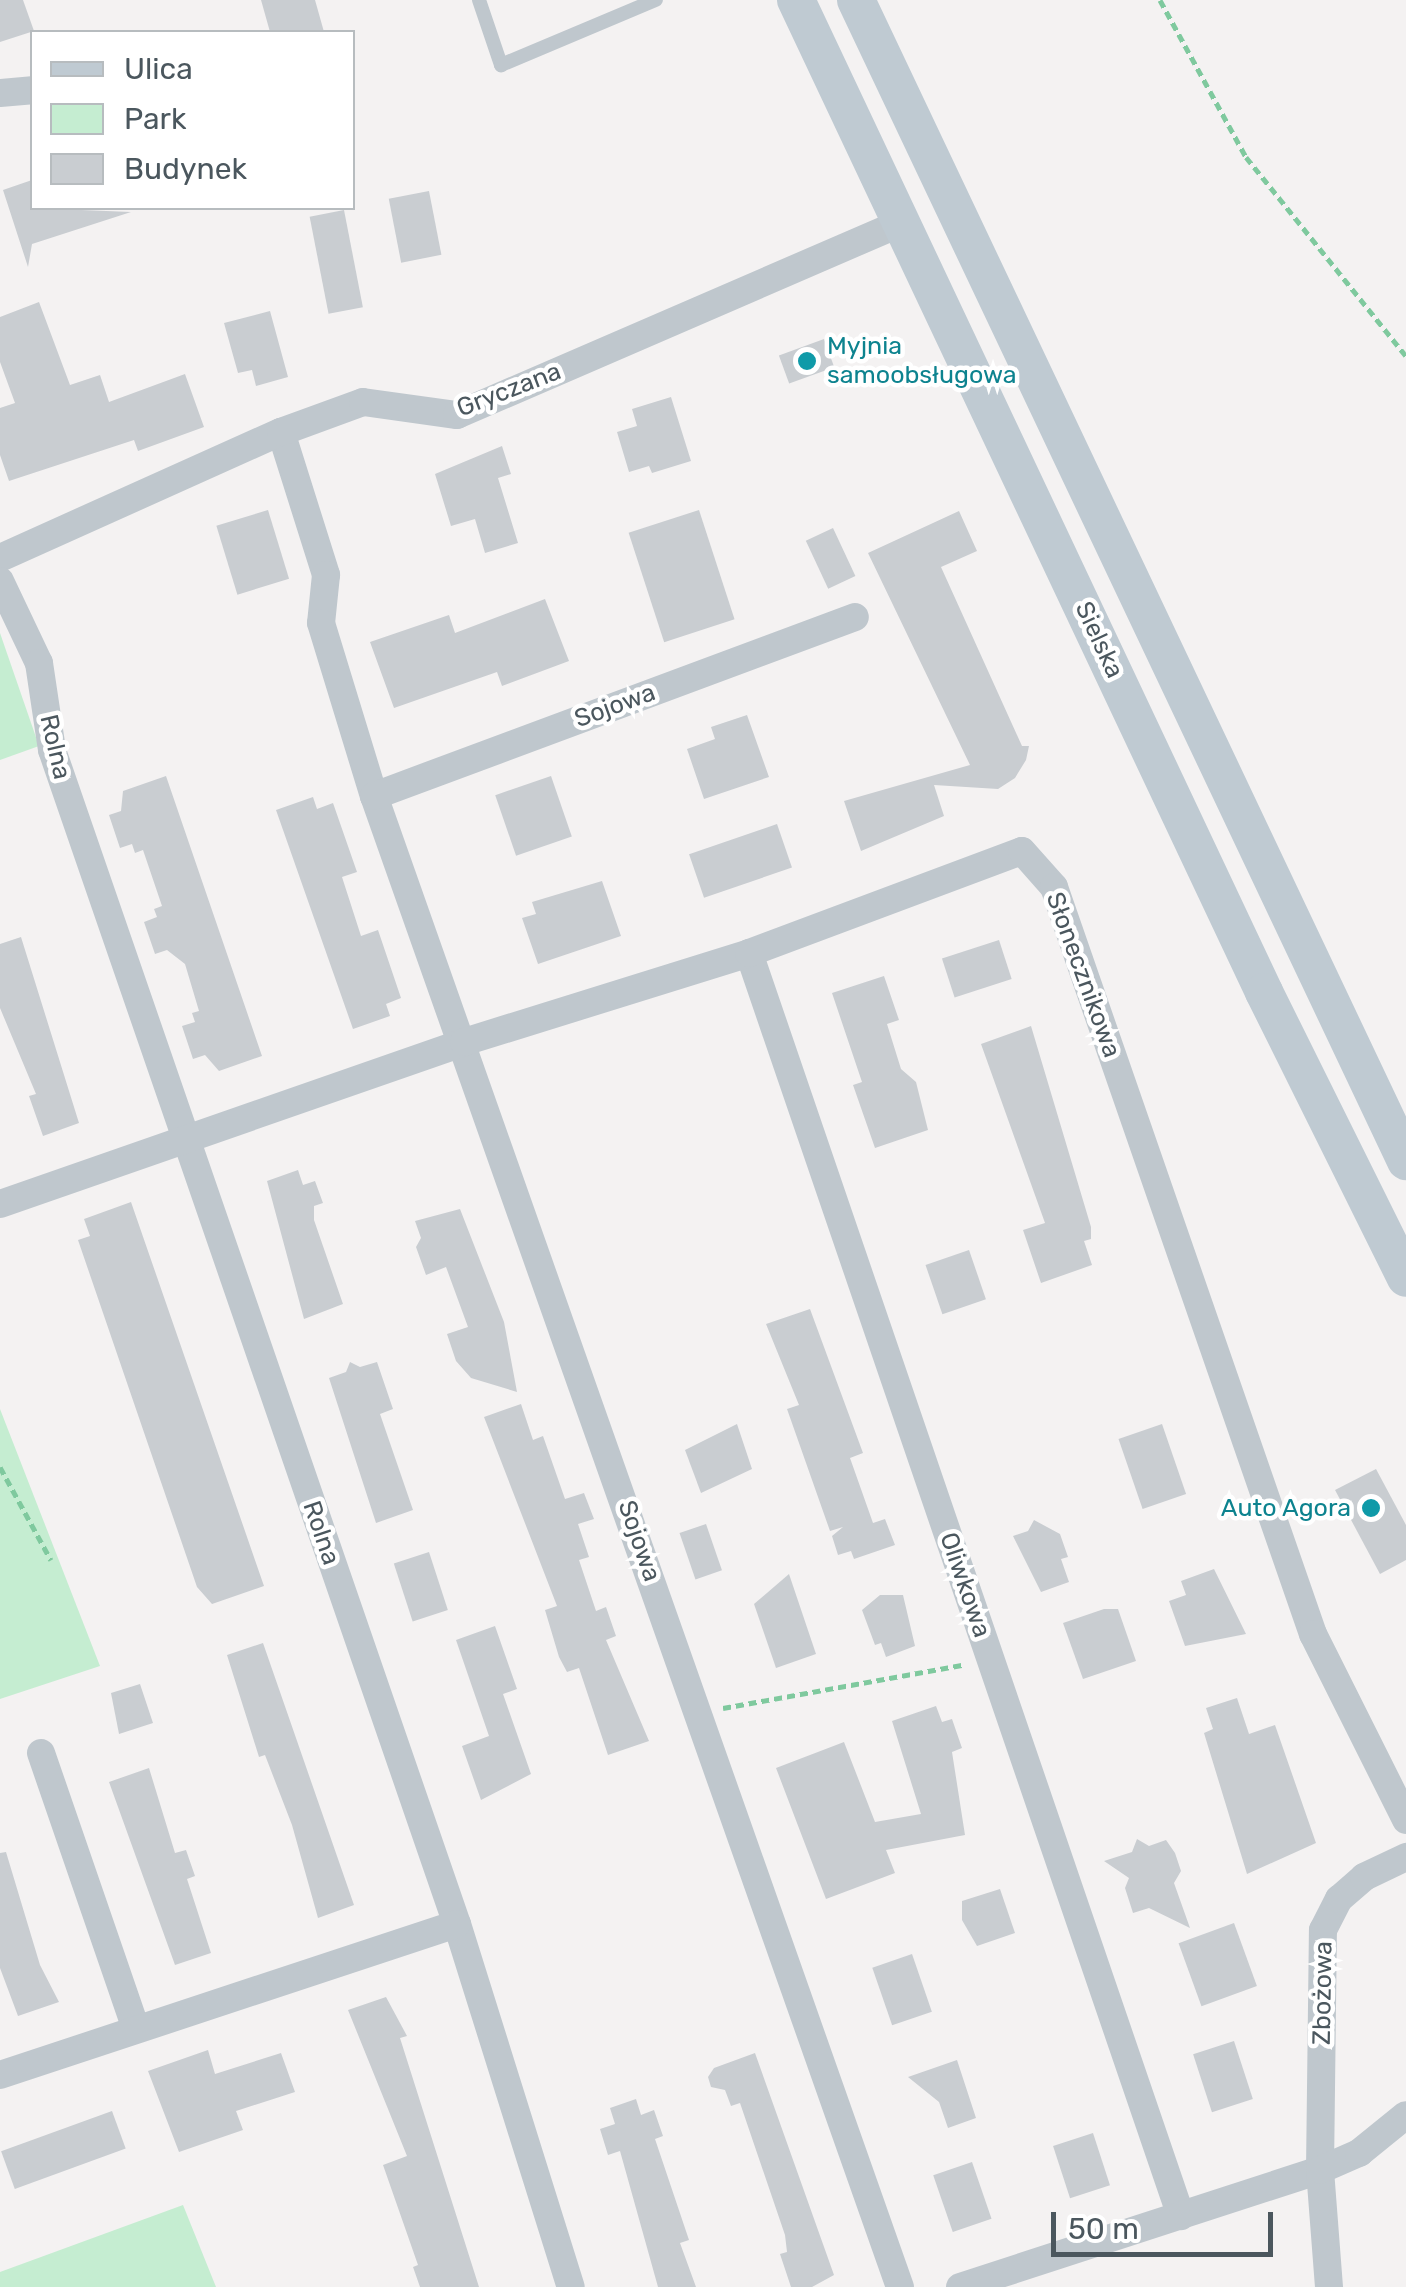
<!DOCTYPE html>
<meta charset="utf-8">
<style>
body{margin:0}
#map{position:relative;width:1406px;height:2287px;overflow:hidden;background:#f4f2f2;font-family:Rubik,sans-serif}
div>[style]{position:absolute}
[style*='--x']{left:calc(var(--x)*1px);top:calc(var(--y)*1px);width:calc(var(--w)*1px);rotate:calc(var(--a)*1deg)}
.green>*{inset:0;background:#c5edd1}
.building>*{inset:0;background:#c9cdd1;transform-origin:0 0}
.path>*{height:5px;margin-top:-2.5px;transform-origin:0;background:repeating-linear-gradient(90deg,#7fc99e 0 8px,transparent 0 13px)}
.lane>*{height:14px;margin:-7px;padding:0 7px;transform-origin:7px;border-radius:7px;background:#bfc7cd}
.street>*{height:28px;margin:-14px;padding:0 14px;transform-origin:14px;border-radius:14px;background:#bfc7cd}
.secondary>*{height:38px;margin:-19px;padding:0 19px;transform-origin:19px;border-radius:19px;background:#bfcad2}
.dots>*{width:28px;height:28px;translate:-50% -50%;box-sizing:border-box;border:5px solid #fff;border-radius:50%}
span{translate:-50% -50%;white-space:nowrap;text-align:center;line-height:1.15;-webkit-text-stroke:9px #fff;paint-order:stroke}
.culture-label{font-size:25px;color:#0d838f}
.left{translate:0 -50%;text-align:left}
.right{translate:-100% -50%;text-align:right}
.street-label{font-size:25px;color:#4b575e}
.legend{position:absolute;left:30px;top:30px;width:325px;height:180px;box-sizing:border-box;background:#fff;border:2px solid #b7bcbf;margin:0;padding:12px 18px;list-style:none;font-size:30px;color:#4b575e}
.legend li{display:flex;align-items:center;gap:20px;height:50px}
.legend b{width:50px;border:2px solid #b7bcbf}
.scale{position:absolute;left:1051px;top:2212px;width:222px;height:45px;box-sizing:border-box;border:5px solid #4b575e;border-top:0;padding-left:12px;font-size:30px;line-height:35px;white-space:nowrap;color:#4b575e;-webkit-text-stroke:8px #fff;paint-order:stroke}
</style>
<div id="map">
<div class="green">
<div style="clip-path:polygon(0 633px,39px 746px,0 760px)"></div>
<div style="clip-path:polygon(0 1409px,100px 1666px,0 1699px)"></div>
<div style="clip-path:polygon(183px 2205px,216px 2287px,0 2287px,0 2272px)"></div>
</div>
<div class="building">
<div style="clip-path:polygon(0 0,23px 0,34px 31px,0 42px)"></div>
<div style="clip-path:polygon(261px 0,315px 0,324px 32px,270px 32px)"></div>
<div style="clip-path:polygon(32px 180px,32px 208px,131px 212px,32px 244px,28px 267px,3px 190px)"></div>
<div style="left:429px;top:191px;width:65px;height:41px;rotate:79deg"></div>
<div style="left:344px;top:210px;width:99px;height:35px;rotate:79deg"></div>
<div style="clip-path:polygon(39px 302px,70px 385px,100px 375px,109px 402px,185px 374px,204px 427px,138px 451px,134px 440px,9px 481px,0 455px,0 408px,15px 403px,0 362px,0 317px)"></div>
<div style="clip-path:polygon(270px 311px,288px 377px,256px 386px,252px 370px,238px 373px,224px 323px)"></div>
<div style="left:824px;top:339px;width:30px;height:48px;rotate:70deg"></div>
<div style="clip-path:polygon(671px 397px,691px 461px,652px 473px,649px 466px,629px 472px,617px 432px,637px 426px,632px 409px)"></div>
<div style="clip-path:polygon(502px 446px,511px 474px,498px 478px,518px 543px,485px 553px,475px 519px,451px 526px,435px 474px)"></div>
<div style="left:268px;top:510px;width:72px;height:54px;rotate:73deg"></div>
<div style="left:699px;top:510px;width:115px;height:74px;rotate:72deg"></div>
<div style="clip-path:polygon(959px 511px,977px 551px,941px 567px,1022px 746px,1029px 746px,1026px 760px,1015px 778px,998px 789px,934px 785px,944px 816px,861px 851px,844px 801px,970px 765px,868px 553px)"></div>
<div style="left:833px;top:528px;width:53px;height:30px;rotate:65deg"></div>
<div style="clip-path:polygon(545px 599px,569px 661px,502px 686px,497px 672px,394px 708px,370px 642px,449px 615px,455px 633px)"></div>
<div style="clip-path:polygon(747px 715px,769px 777px,704px 799px,687px 749px,715px 739px,711px 727px)"></div>
<div style="clip-path:polygon(166px 776px,262px 1056px,219px 1071px,205px 1055px,193px 1059px,182px 1026px,195px 1022px,192px 1013px,199px 1011px,185px 964px,167px 950px,155px 954px,144px 922px,157px 917px,154px 909px,162px 906px,143px 850px,135px 853px,132px 844px,120px 848px,109px 815px,121px 811px,123px 791px)"></div>
<div style="left:551px;top:776px;width:64px;height:59px;rotate:71deg"></div>
<div style="clip-path:polygon(313px 797px,317px 809px,333px 803px,357px 872px,342px 877px,361px 936px,378px 930px,401px 998px,386px 1004px,390px 1016px,353px 1029px,276px 810px)"></div>
<div style="left:777px;top:824px;width:46px;height:93px;rotate:71deg"></div>
<div style="clip-path:polygon(602px 881px,621px 936px,538px 964px,522px 918px,536px 914px,532px 902px)"></div>
<div style="clip-path:polygon(21px 937px,79px 1123px,43px 1136px,29px 1096px,36px 1094px,0 1008px,0 944px)"></div>
<div style="left:999px;top:940px;width:41px;height:60px;rotate:72deg"></div>
<div style="clip-path:polygon(884px 976px,899px 1020px,887px 1024px,901px 1069px,916px 1082px,928px 1130px,875px 1148px,853px 1085px,862px 1082px,832px 993px)"></div>
<div style="clip-path:polygon(1031px 1026px,1091px 1227px,1091px 1239px,1084px 1241px,1092px 1265px,1041px 1283px,1023px 1230px,1045px 1223px,981px 1044px)"></div>
<div style="clip-path:polygon(298px 1170px,303px 1185px,315px 1181px,323px 1203px,314px 1206px,314px 1220px,343px 1304px,304px 1319px,267px 1181px)"></div>
<div style="clip-path:polygon(131px 1202px,264px 1586px,212px 1604px,197px 1587px,78px 1240px,90px 1236px,84px 1219px)"></div>
<div style="clip-path:polygon(460px 1209px,504px 1322px,517px 1392px,471px 1378px,456px 1361px,447px 1334px,468px 1327px,446px 1267px,426px 1275px,416px 1247px,421px 1238px,415px 1221px)"></div>
<div style="left:969px;top:1250px;width:52px;height:46px;rotate:71deg"></div>
<div style="clip-path:polygon(810px 1309px,863px 1453px,850px 1458px,873px 1523px,885px 1519px,895px 1545px,854px 1559px,851px 1551px,838px 1555px,832px 1536px,843px 1527px,830px 1531px,787px 1409px,799px 1405px,766px 1324px)"></div>
<div style="clip-path:polygon(350px 1362px,360px 1367px,377px 1362px,393px 1409px,380px 1414px,413px 1510px,376px 1523px,329px 1378px,346px 1372px)"></div>
<div style="clip-path:polygon(521px 1404px,533px 1440px,543px 1436px,565px 1499px,584px 1493px,594px 1519px,578px 1524px,589px 1557px,579px 1560px,596px 1611px,606px 1607px,616px 1636px,606px 1640px,649px 1741px,608px 1755px,579px 1668px,567px 1672px,559px 1657px,545px 1610px,557px 1606px,484px 1417px)"></div>
<div style="clip-path:polygon(737px 1424px,752px 1469px,701px 1493px,685px 1450px)"></div>
<div style="left:1162px;top:1424px;width:74px;height:46px;rotate:71deg"></div>
<div style="clip-path:polygon(1376px 1469px,1406px 1525px,1406px 1560px,1380px 1574px,1335px 1490px)"></div>
<div style="clip-path:polygon(1034px 1520px,1060px 1534px,1068px 1557px,1061px 1559px,1069px 1582px,1041px 1592px,1013px 1536px,1028px 1531px)"></div>
<div style="left:706px;top:1524px;width:49px;height:28px;rotate:71deg"></div>
<div style="left:429px;top:1552px;width:61px;height:37px;rotate:72deg"></div>
<div style="clip-path:polygon(1214px 1569px,1246px 1634px,1185px 1646px,1169px 1601px,1186px 1595px,1181px 1581px)"></div>
<div style="clip-path:polygon(789px 1574px,816px 1654px,776px 1668px,754px 1604px)"></div>
<div style="clip-path:polygon(880px 1595px,903px 1595px,915px 1646px,886px 1657px,881px 1643px,875px 1645px,862px 1610px)"></div>
<div style="clip-path:polygon(1104px 1609px,1118px 1609px,1136px 1661px,1083px 1679px,1063px 1623px)"></div>
<div style="clip-path:polygon(495px 1626px,517px 1689px,503px 1694px,531px 1774px,481px 1800px,462px 1746px,489px 1736px,456px 1640px)"></div>
<div style="clip-path:polygon(263px 1643px,354px 1905px,318px 1918px,292px 1825px,265px 1755px,259px 1757px,227px 1655px)"></div>
<div style="clip-path:polygon(140px 1684px,153px 1723px,119px 1734px,111px 1693px)"></div>
<div style="clip-path:polygon(1237px 1698px,1249px 1734px,1275px 1725px,1316px 1843px,1247px 1874px,1204px 1733px,1213px 1729px,1206px 1708px)"></div>
<div style="clip-path:polygon(936px 1706px,942px 1722px,952px 1719px,962px 1748px,952px 1752px,965px 1835px,886px 1850px,895px 1873px,826px 1899px,776px 1768px,844px 1742px,875px 1822px,921px 1814px,892px 1721px)"></div>
<div style="clip-path:polygon(149px 1768px,175px 1853px,186px 1850px,195px 1876px,187px 1879px,211px 1953px,175px 1965px,109px 1782px)"></div>
<div style="clip-path:polygon(1137px 1839px,1149px 1846px,1166px 1840px,1175px 1853px,1181px 1871px,1174px 1883px,1190px 1928px,1149px 1908px,1133px 1913px,1125px 1888px,1129px 1878px,1104px 1861px,1132px 1852px)"></div>
<div style="clip-path:polygon(6px 1852px,40px 1965px,59px 2002px,18px 2016px,0 1968px,0 1853px)"></div>
<div style="clip-path:polygon(1000px 1889px,1015px 1933px,977px 1946px,962px 1920px,962px 1901px)"></div>
<div style="left:1234px;top:1923px;width:67px;height:59px;rotate:70deg"></div>
<div style="left:912px;top:1954px;width:61px;height:42px;rotate:71deg"></div>
<div style="clip-path:polygon(386px 1997px,407px 2036px,400px 2038px,479px 2287px,420px 2287px,413px 2267px,418px 2265px,383px 2165px,407px 2156px,348px 2010px)"></div>
<div style="left:1234px;top:2041px;width:61px;height:43px;rotate:72deg"></div>
<div style="clip-path:polygon(208px 2050px,215px 2074px,281px 2053px,295px 2092px,236px 2111px,243px 2130px,179px 2152px,148px 2071px)"></div>
<div style="clip-path:polygon(755px 2053px,834px 2275px,812px 2287px,791px 2287px,780px 2254px,787px 2252px,785px 2235px,740px 2103px,731px 2106px,725px 2090px,711px 2087px,708px 2077px,714px 2068px)"></div>
<div style="clip-path:polygon(957px 2060px,976px 2118px,948px 2128px,939px 2102px,908px 2077px)"></div>
<div style="clip-path:polygon(636px 2099px,641px 2115px,654px 2110px,663px 2136px,655px 2139px,689px 2240px,680px 2243px,696px 2287px,658px 2287px,620px 2151px,608px 2155px,600px 2129px,615px 2124px,610px 2108px)"></div>
<div style="left:112px;top:2111px;width:40px;height:118px;rotate:70deg"></div>
<div style="left:1093px;top:2133px;width:55px;height:42px;rotate:72deg"></div>
<div style="left:972px;top:2162px;width:60px;height:41px;rotate:71deg"></div>
</div>
<div class="path">
<div style="--x:1160;--y:0;--w:179;--a:61.3"></div>
<div style="--x:1246;--y:157;--w:255;--a:51.2"></div>
<div style="--x:0;--y:1467;--w:106;--a:61.3"></div>
<div style="--x:723;--y:1708;--w:244;--a:-10.2"></div>
</div>
<div class="lane">
<div style="--x:479;--y:0;--w:69;--a:71.3"></div>
<div style="--x:501;--y:65;--w:168;--a:-22.8"></div>
</div>
<div class="street">
<div style="--x:0;--y:93;--w:32;--a:-5"></div>
<div style="--x:281;--y:432;--w:150;--a:72.5"></div>
<div style="--x:326;--y:575;--w:48;--a:95.9"></div>
<div style="--x:321;--y:623;--w:181;--a:73"></div>
<div style="--x:374;--y:796;--w:1581;--a:70.57"></div>
<div style="--x:0;--y:558;--w:308;--a:-24.2"></div>
<div style="--x:281;--y:432;--w:87;--a:-20.1"></div>
<div style="--x:363;--y:402;--w:95;--a:7.9"></div>
<div style="--x:457;--y:415;--w:484;--a:-23.4"></div>
<div style="--x:0;--y:581;--w:91;--a:64.6"></div>
<div style="--x:39;--y:663;--w:88;--a:81.5"></div>
<div style="--x:52;--y:750;--w:1242;--a:70.97"></div>
<div style="--x:457;--y:1924;--w:380;--a:72.6"></div>
<div style="--x:374;--y:796;--w:513;--a:-20.41"></div>
<div style="--x:749;--y:953;--w:1335;--a:71.12"></div>
<div style="--x:0;--y:1204;--w:491;--a:-19.2"></div>
<div style="--x:464;--y:1042;--w:299;--a:-17.3"></div>
<div style="--x:749;--y:953;--w:291;--a:-20.5"></div>
<div style="--x:1022;--y:851;--w:48;--a:48.4"></div>
<div style="--x:1054;--y:887;--w:791;--a:70.88"></div>
<div style="--x:1313;--y:1634;--w:208;--a:63.4"></div>
<div style="--x:41;--y:1753;--w:292;--a:71"></div>
<div style="--x:0;--y:2075;--w:481;--a:-18.3"></div>
<div style="--x:960;--y:2287;--w:379;--a:-18"></div>
<div style="--x:1320;--y:2170;--w:240;--a:-89.3"></div>
<div style="--x:1323;--y:1930;--w:35;--a:-63"></div>
<div style="--x:1339;--y:1899;--w:33;--a:-41"></div>
<div style="--x:1364;--y:1877;--w:47;--a:-25.5"></div>
<div style="--x:1329;--y:2287;--w:117;--a:-94.4"></div>
<div style="--x:1320;--y:2170;--w:43;--a:-23.6"></div>
<div style="--x:1359;--y:2153;--w:60;--a:-39"></div>
</div>
<div class="secondary">
<div style="--x:796;--y:0;--w:1097;--a:64.74"></div>
<div style="--x:1264;--y:992;--w:319;--a:63.6"></div>
<div style="--x:856;--y:0;--w:1285;--a:64.65"></div>
</div>
<div class="dots">
<div style="left:807px;top:361px;background:#0f9aa8"></div>
<div style="left:1371px;top:1508px;background:#0f9aa8"></div>
</div>
<div class="culture-label">
<span class="left" style="left:827px;top:361px">Myjnia<br>samoobsługowa</span>
<span class="right" style="left:1351px;top:1508px">Auto Agora</span>
</div>
<div class="street-label">
<span style="left:509px;top:390px;rotate:-21deg">Gryczana</span>
<span style="left:1099px;top:640px;rotate:65deg">Sielska</span>
<span style="left:615px;top:706px;rotate:-20deg">Sojowa</span>
<span style="left:55px;top:747px;rotate:77deg">Rolna</span>
<span style="left:1083px;top:975px;rotate:70deg">Słonecznikowa</span>
<span style="left:321px;top:1533px;rotate:71deg">Rolna</span>
<span style="left:639px;top:1541px;rotate:71deg">Sojowa</span>
<span style="left:965px;top:1585px;rotate:71deg">Oliwkowa</span>
<span style="left:1323px;top:1993px;rotate:-89deg">Zbożowa</span>
</div>
<ul class="legend">
<li><b style="height:12px;background:#bfcad2"></b>Ulica</li>
<li><b style="height:28px;background:#c5edd1"></b>Park</li>
<li><b style="height:28px;background:#c9cdd1"></b>Budynek</li>
</ul>
<div class="scale">50 m</div>
</div>
